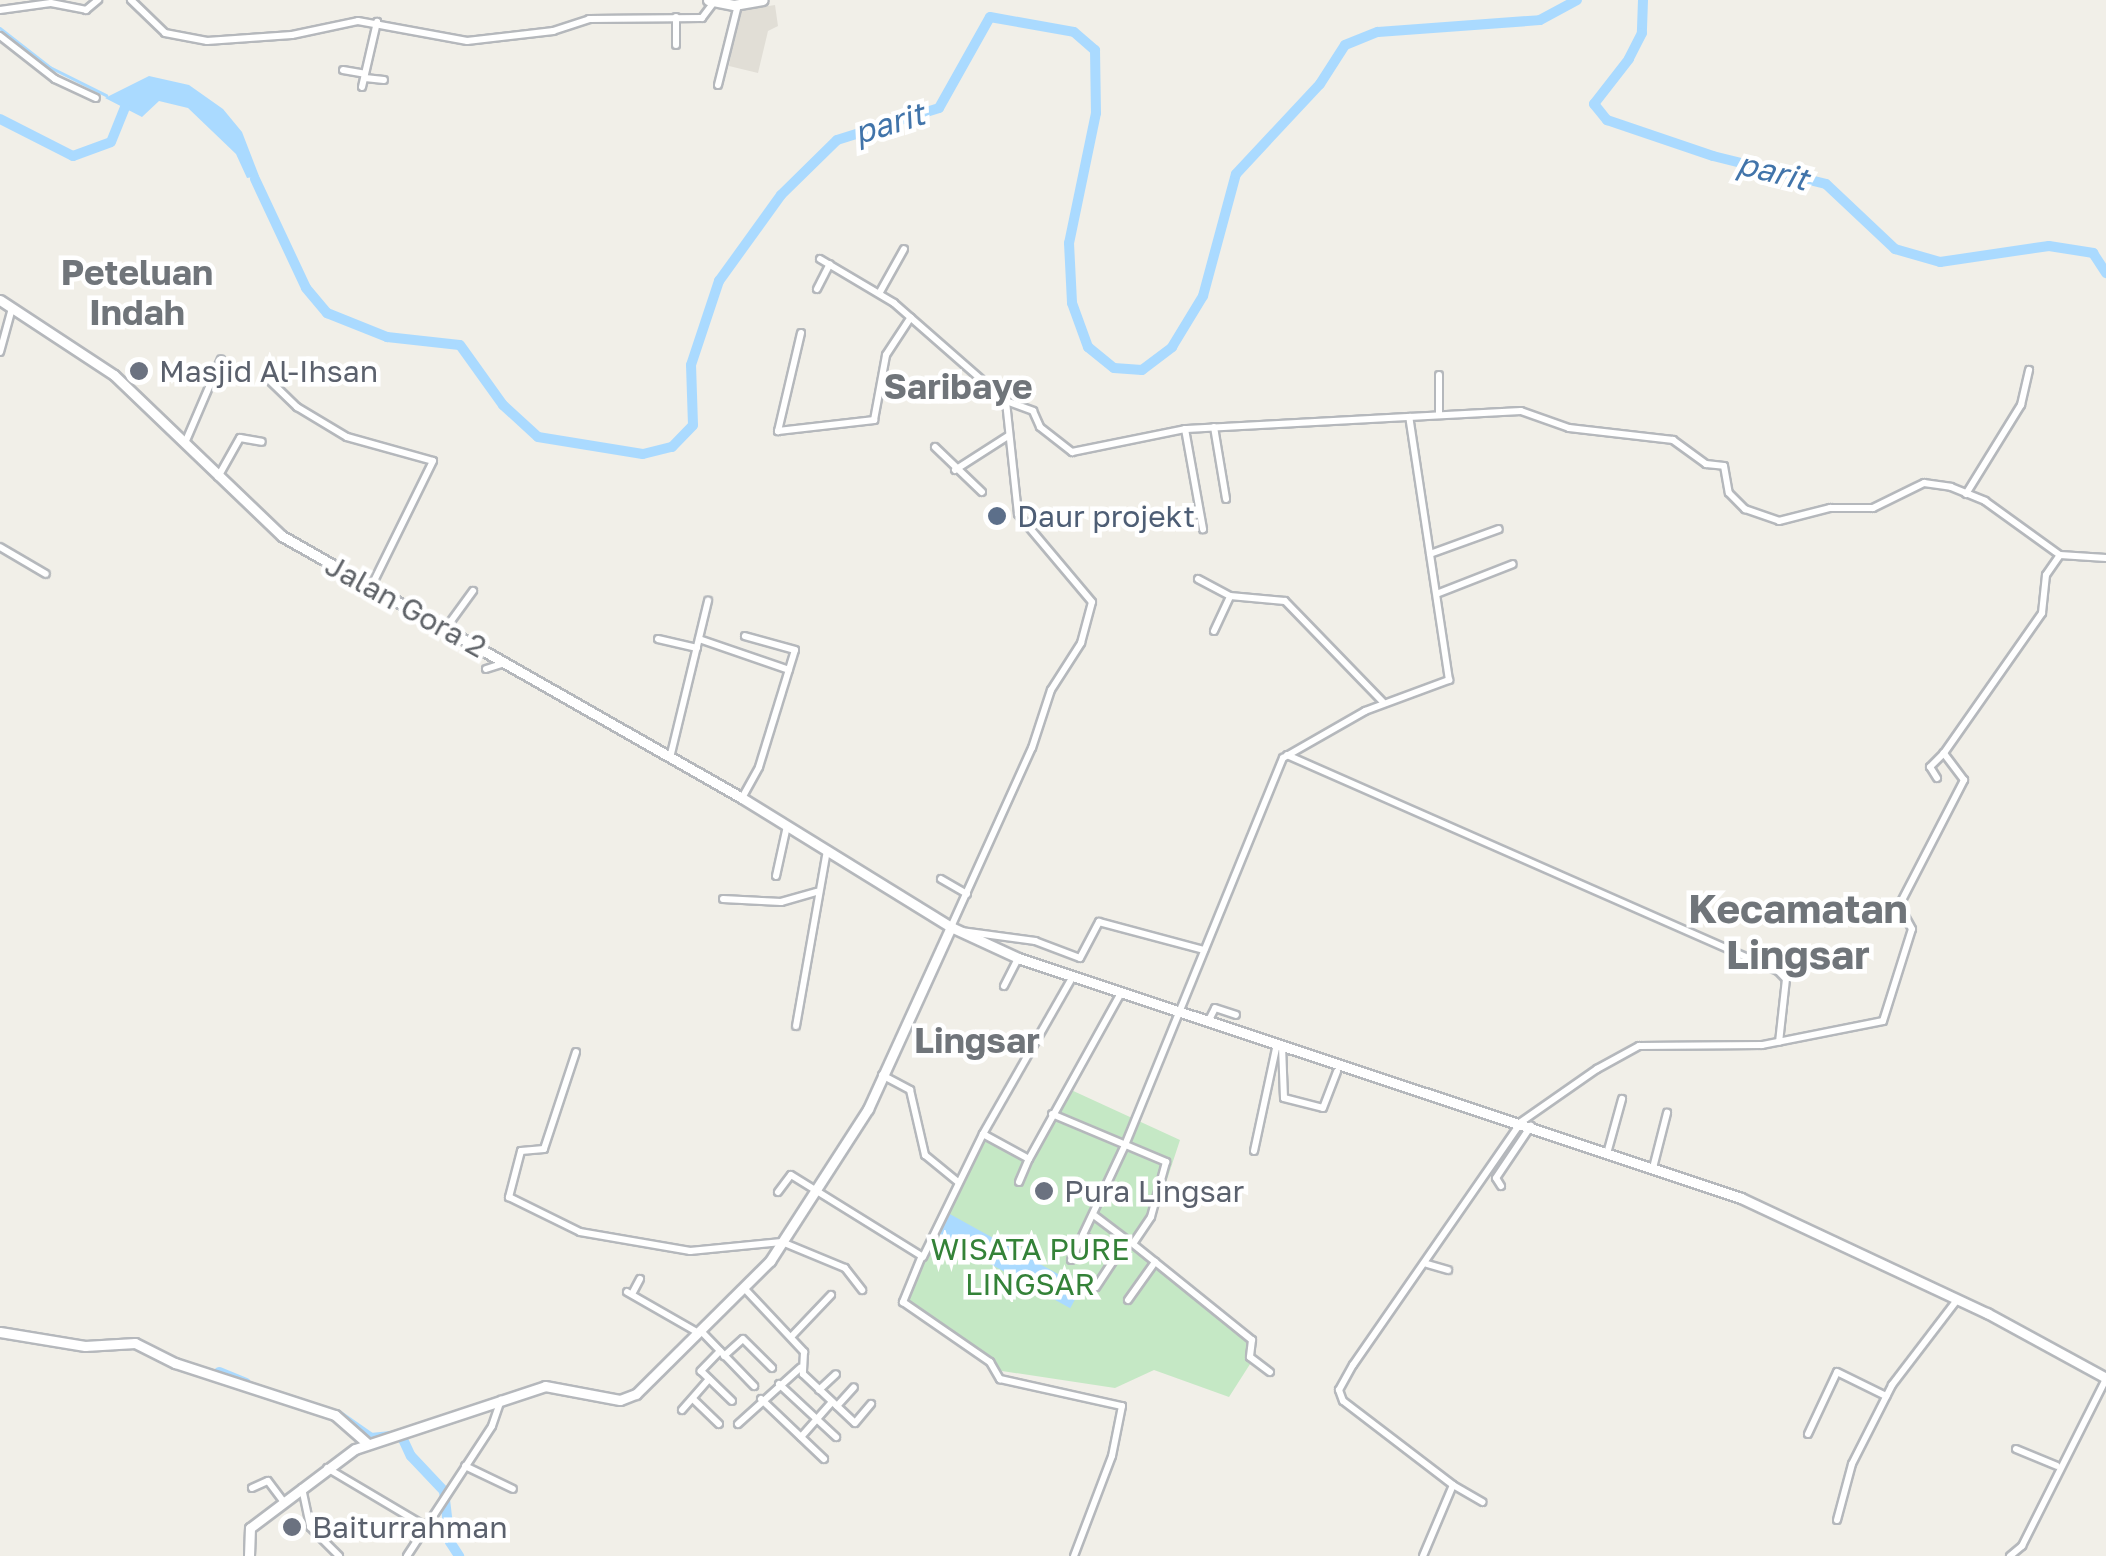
<!DOCTYPE html>
<style>
body{margin:0}
#map{position:relative;width:2106px;height:1556px;overflow:hidden;background:#f1efe8;font-family:"Golos Text",sans-serif}
div>[style]{position:absolute}
[style*='--x']{left:calc(var(--x)*1px);top:calc(var(--y)*1px);width:calc(var(--w)*1px);rotate:calc(var(--a)*1deg)}
.education>*{inset:0;background:#e1ded6}
.green>*{inset:0;background:#c5e8c5}
.water>*{inset:0;background:#aadaff;transform-origin:0 0}
.stream>*{height:2.5px;margin:-1.25px;padding:0 1.25px;transform-origin:1.25px;border-radius:1.25px;background:#aadaff}
.river>*{height:10px;margin:-5px;padding:0 5px;transform-origin:5px;border-radius:5px;background:#aadaff}
.roads{filter:drop-shadow(2px 0 #b5b8bc) drop-shadow(-2px 0 #b5b8bc) drop-shadow(0 2px #b5b8bc) drop-shadow(0 -2px #b5b8bc)}
.street>*{height:6px;margin:-3px;padding:0 3px;transform-origin:3px;border-radius:3px;background:#fff}
.secondary>*{height:9px;margin:-4.5px;padding:0 4.5px;transform-origin:4.5px;border-radius:4.5px;background:#fff}
.dots>*{width:28px;height:28px;translate:-50% -50%;box-sizing:border-box;border:5px solid #fff;border-radius:50%}
span{translate:-50% -50%;white-space:nowrap;text-align:center;line-height:1.15;-webkit-text-stroke:9px #fff;paint-order:stroke}
.worship-label{font-size:30px;color:#5b616d}
.left{translate:0 -50%;text-align:left}
.service-label{font-size:30px;color:#4e5e75}
.street-label{font-size:30px;color:#5f6368}
.park-label{font-size:30px;color:#348238}
.water-label{font-size:32px;color:#4174aa;font-style:italic}
.quarter-label{font-size:35px;color:#70757a;font-weight:700}
.district-label{font-size:40px;color:#70757a;font-weight:700}
</style>
<div id="map">
<div class="education">
<div style="clip-path:polygon(775px 5px,778px 26px,768px 31px,758px 73px,729px 66px,738px 11px)"></div>
</div>
<div class="green">
<div style="clip-path:polygon(1069px 1089px,1180px 1140px,1158px 1207px,1128px 1245px,1248px 1339px,1252px 1361px,1229px 1397px,1154px 1370px,1115px 1388px,1002px 1371px,903px 1300px,982px 1136px,1031px 1158px)"></div>
</div>
<div class="water">
<div style="clip-path:polygon(149px 76px,189px 85px,223px 109px,242px 132px,259px 176px,247px 178px,236px 154px,188px 108px,159px 101px,142px 117px,105px 98px)"></div>
<div style="left:948px;top:1213px;width:153px;height:24px;rotate:29deg"></div>
</div>
<div class="stream">
<div style="--x:0;--y:28;--w:63;--a:38"></div>
<div style="--x:50;--y:67;--w:63;--a:26.6"></div>
</div>
<div class="river">
<div style="--x:1643;--y:0;--w:33;--a:92"></div>
<div style="--x:1642;--y:33;--w:29;--a:117"></div>
<div style="--x:1629;--y:59;--w:57;--a:127.9"></div>
<div style="--x:1594;--y:104;--w:21;--a:51"></div>
<div style="--x:1607;--y:120;--w:112;--a:18.8"></div>
<div style="--x:1713;--y:156;--w:116;--a:13.9"></div>
<div style="--x:1826;--y:184;--w:95;--a:43.3"></div>
<div style="--x:1895;--y:249;--w:47;--a:16.1"></div>
<div style="--x:1940;--y:262;--w:110;--a:-8.4"></div>
<div style="--x:2049;--y:246;--w:45;--a:9"></div>
<div style="--x:2093;--y:253;--w:24;--a:57"></div>
<div style="--x:0;--y:119;--w:82;--a:26.9"></div>
<div style="--x:73;--y:156;--w:40;--a:-20.2"></div>
<div style="--x:111;--y:142;--w:37;--a:-68"></div>
<div style="--x:255;--y:179;--w:120;--a:64.9"></div>
<div style="--x:306;--y:288;--w:33;--a:50"></div>
<div style="--x:327;--y:313;--w:65;--a:21.8"></div>
<div style="--x:387;--y:337;--w:73;--a:6.3"></div>
<div style="--x:460;--y:345;--w:74;--a:54.4"></div>
<div style="--x:503;--y:405;--w:47;--a:42.4"></div>
<div style="--x:538;--y:437;--w:106;--a:9.2"></div>
<div style="--x:643;--y:454;--w:30;--a:-14"></div>
<div style="--x:672;--y:447;--w:30;--a:-46"></div>
<div style="--x:693;--y:425;--w:60;--a:-91.9"></div>
<div style="--x:691;--y:365;--w:89;--a:-71.6"></div>
<div style="--x:719;--y:281;--w:106;--a:-54.2"></div>
<div style="--x:781;--y:195;--w:78;--a:-44.5"></div>
<div style="--x:837;--y:140;--w:107;--a:-17.4"></div>
<div style="--x:939;--y:108;--w:104;--a:-60.7"></div>
<div style="--x:990;--y:17;--w:85;--a:10.1"></div>
<div style="--x:1074;--y:32;--w:28;--a:41"></div>
<div style="--x:1095;--y:50;--w:63;--a:89.1"></div>
<div style="--x:1096;--y:113;--w:133;--a:101.7"></div>
<div style="--x:1069;--y:243;--w:60;--a:87.1"></div>
<div style="--x:1072;--y:303;--w:47;--a:70"></div>
<div style="--x:1088;--y:347;--w:33;--a:39"></div>
<div style="--x:1114;--y:368;--w:28;--a:4"></div>
<div style="--x:1142;--y:370;--w:38;--a:-37"></div>
<div style="--x:1172;--y:347;--w:60;--a:-58.7"></div>
<div style="--x:1203;--y:296;--w:126;--a:-74.9"></div>
<div style="--x:1236;--y:174;--w:123;--a:-47"></div>
<div style="--x:1320;--y:84;--w:46;--a:-57.3"></div>
<div style="--x:1345;--y:45;--w:35;--a:-22"></div>
<div style="--x:1378;--y:32;--w:162;--a:-4.2"></div>
<div style="--x:1540;--y:20;--w:42;--a:-28.4"></div>
<div style="--x:219;--y:1372;--w:29;--a:22"></div>
<div style="--x:337;--y:1414;--w:42;--a:35.2"></div>
<div style="--x:371;--y:1438;--w:30;--a:-6"></div>
<div style="--x:401;--y:1435;--w:23;--a:65"></div>
<div style="--x:411;--y:1456;--w:48;--a:46.7"></div>
<div style="--x:444;--y:1491;--w:51;--a:83.3"></div>
<div style="--x:450;--y:1542;--w:17;--a:57"></div>
</div>
<div class="roads">
<div class="street">
<div style="--x:131;--y:0;--w:47;--a:44.1"></div>
<div style="--x:165;--y:33;--w:43;--a:10.8"></div>
<div style="--x:207;--y:41;--w:85;--a:-4"></div>
<div style="--x:292;--y:35;--w:67;--a:-12"></div>
<div style="--x:358;--y:21;--w:111;--a:10.4"></div>
<div style="--x:467;--y:41;--w:87;--a:-6.6"></div>
<div style="--x:553;--y:31;--w:38;--a:-18"></div>
<div style="--x:589;--y:19;--w:113;--a:-0.5"></div>
<div style="--x:702;--y:18;--w:20;--a:-53"></div>
<div style="--x:0;--y:10;--w:51;--a:-7.8"></div>
<div style="--x:51;--y:3;--w:36;--a:11"></div>
<div style="--x:86;--y:10;--w:16;--a:-40"></div>
<div style="--x:676;--y:17;--w:28;--a:90"></div>
<div style="--x:0;--y:36;--w:70;--a:38"></div>
<div style="--x:55;--y:79;--w:45;--a:24.9"></div>
<div style="--x:343;--y:70;--w:22;--a:10"></div>
<div style="--x:365;--y:78;--w:19;--a:6"></div>
<div style="--x:718;--y:85;--w:82;--a:-76"></div>
<div style="--x:362;--y:87;--w:67;--a:-77"></div>
<div style="--x:820;--y:259;--w:86;--a:30.7"></div>
<div style="--x:894;--y:303;--w:149;--a:41.2"></div>
<div style="--x:817;--y:289;--w:28;--a:-63"></div>
<div style="--x:880;--y:292;--w:49;--a:-60.8"></div>
<div style="--x:801;--y:333;--w:101;--a:103.2"></div>
<div style="--x:778;--y:431;--w:97;--a:-6.5"></div>
<div style="--x:874;--y:420;--w:66;--a:-79.5"></div>
<div style="--x:886;--y:355;--w:45;--a:-56.7"></div>
<div style="--x:0;--y:352;--w:46;--a:-74.7"></div>
<div style="--x:265;--y:376;--w:45;--a:44.1"></div>
<div style="--x:297;--y:407;--w:58;--a:31"></div>
<div style="--x:347;--y:437;--w:89;--a:15.6"></div>
<div style="--x:433;--y:461;--w:140;--a:116.2"></div>
<div style="--x:1439;--y:414;--w:39;--a:-90"></div>
<div style="--x:1214;--y:427;--w:73;--a:80.5"></div>
<div style="--x:1185;--y:429;--w:102;--a:79.8"></div>
<div style="--x:185;--y:443;--w:91;--a:-66.8"></div>
<div style="--x:935;--y:447;--w:65;--a:43.8"></div>
<div style="--x:955;--y:470;--w:63;--a:-32.7"></div>
<div style="--x:218;--y:477;--w:45;--a:-60.6"></div>
<div style="--x:240;--y:438;--w:22;--a:10"></div>
<div style="--x:1966;--y:494;--w:105;--a:-58.3"></div>
<div style="--x:2021;--y:405;--w:36;--a:-77"></div>
<div style="--x:0;--y:547;--w:53;--a:30.4"></div>
<div style="--x:1430;--y:554;--w:73;--a:-19.9"></div>
<div style="--x:1198;--y:579;--w:36;--a:28"></div>
<div style="--x:1230;--y:596;--w:55;--a:5.2"></div>
<div style="--x:1285;--y:601;--w:141;--a:45.9"></div>
<div style="--x:1439;--y:593;--w:79;--a:-21.4"></div>
<div style="--x:446;--y:628;--w:46;--a:-53.9"></div>
<div style="--x:1214;--y:631;--w:38;--a:-65"></div>
<div style="--x:658;--y:639;--w:40;--a:13"></div>
<div style="--x:699;--y:639;--w:95;--a:19"></div>
<div style="--x:486;--y:669;--w:20;--a:-18"></div>
<div style="--x:1287;--y:755;--w:536;--a:23.75"></div>
<div style="--x:1778;--y:971;--w:11;--a:45"></div>
<div style="--x:1786;--y:979;--w:63;--a:96.3"></div>
<div style="--x:670;--y:758;--w:162;--a:-76.4"></div>
<div style="--x:1937;--y:778;--w:13;--a:-122"></div>
<div style="--x:1930;--y:767;--w:20;--a:-45"></div>
<div style="--x:742;--y:798;--w:35;--a:-61"></div>
<div style="--x:759;--y:767;--w:122;--a:-72.9"></div>
<div style="--x:795;--y:650;--w:52;--a:-164.4"></div>
<div style="--x:776;--y:876;--w:51;--a:-77.6"></div>
<div style="--x:941;--y:879;--w:30;--a:30"></div>
<div style="--x:723;--y:899;--w:58;--a:3"></div>
<div style="--x:781;--y:902;--w:37;--a:-16"></div>
<div style="--x:951;--y:927;--w:196;--a:-65.7"></div>
<div style="--x:1032;--y:748;--w:61;--a:-71.9"></div>
<div style="--x:1051;--y:690;--w:56;--a:-57.4"></div>
<div style="--x:1081;--y:643;--w:42;--a:-75"></div>
<div style="--x:1092;--y:602;--w:115;--a:-130.1"></div>
<div style="--x:1018;--y:514;--w:114;--a:-96.1"></div>
<div style="--x:1006;--y:401;--w:29;--a:20"></div>
<div style="--x:1033;--y:411;--w:17;--a:66"></div>
<div style="--x:1040;--y:427;--w:41;--a:38"></div>
<div style="--x:1072;--y:452;--w:115;--a:-11.5"></div>
<div style="--x:1185;--y:429;--w:224;--a:-3.1"></div>
<div style="--x:961;--y:931;--w:75;--a:7.7"></div>
<div style="--x:1035;--y:941;--w:48;--a:20.7"></div>
<div style="--x:1080;--y:958;--w:41;--a:-62.2"></div>
<div style="--x:1099;--y:922;--w:109;--a:14.9"></div>
<div style="--x:1004;--y:986;--w:31;--a:-63"></div>
<div style="--x:1209;--y:1020;--w:13;--a:-63"></div>
<div style="--x:1215;--y:1008;--w:22;--a:18"></div>
<div style="--x:796;--y:1026;--w:179;--a:-80"></div>
<div style="--x:1282;--y:1046;--w:52;--a:87.8"></div>
<div style="--x:1284;--y:1098;--w:40;--a:14.4"></div>
<div style="--x:1323;--y:1108;--w:39;--a:-69"></div>
<div style="--x:576;--y:1052;--w:102;--a:108.3"></div>
<div style="--x:544;--y:1149;--w:23;--a:175"></div>
<div style="--x:521;--y:1151;--w:48;--a:104.6"></div>
<div style="--x:509;--y:1197;--w:79;--a:26.2"></div>
<div style="--x:580;--y:1232;--w:112;--a:9.8"></div>
<div style="--x:690;--y:1251;--w:92;--a:-5.6"></div>
<div style="--x:782;--y:1242;--w:68;--a:22.4"></div>
<div style="--x:845;--y:1268;--w:28;--a:52"></div>
<div style="--x:882;--y:1075;--w:32;--a:28"></div>
<div style="--x:910;--y:1090;--w:67;--a:77"></div>
<div style="--x:925;--y:1155;--w:43;--a:39.3"></div>
<div style="--x:1052;--y:1114;--w:124;--a:22.8"></div>
<div style="--x:1166;--y:1162;--w:57;--a:105.3"></div>
<div style="--x:1151;--y:1217;--w:32;--a:124"></div>
<div style="--x:1133;--y:1244;--w:153;--a:38.9"></div>
<div style="--x:1252;--y:1340;--w:17;--a:97"></div>
<div style="--x:1250;--y:1357;--w:25;--a:37"></div>
<div style="--x:983;--y:1134;--w:52;--a:28.5"></div>
<div style="--x:1029;--y:1159;--w:190;--a:-61"></div>
<div style="--x:1608;--y:1150;--w:53;--a:-74.6"></div>
<div style="--x:1254;--y:1151;--w:109;--a:-77.9"></div>
<div style="--x:1654;--y:1164;--w:53;--a:-75.7"></div>
<div style="--x:1019;--y:1182;--w:25;--a:-67"></div>
<div style="--x:1501;--y:1186;--w:9;--a:-122"></div>
<div style="--x:1496;--y:1178;--w:63;--a:-56.1"></div>
<div style="--x:778;--y:1192;--w:21;--a:-53"></div>
<div style="--x:791;--y:1175;--w:155;--a:31.8"></div>
<div style="--x:923;--y:1257;--w:137;--a:-64"></div>
<div style="--x:983;--y:1134;--w:182;--a:-60.3"></div>
<div style="--x:1095;--y:1216;--w:40;--a:37"></div>
<div style="--x:1084;--y:1236;--w:39;--a:31"></div>
<div style="--x:921;--y:1258;--w:48;--a:112.2"></div>
<div style="--x:903;--y:1302;--w:106;--a:34.6"></div>
<div style="--x:990;--y:1362;--w:20;--a:60"></div>
<div style="--x:1000;--y:1379;--w:125;--a:12.5"></div>
<div style="--x:1122;--y:1406;--w:51;--a:101.3"></div>
<div style="--x:1112;--y:1456;--w:107;--a:110.8"></div>
<div style="--x:1071;--y:1260;--w:127;--a:-64.8"></div>
<div style="--x:1125;--y:1145;--w:418;--a:-67.8"></div>
<div style="--x:1283;--y:758;--w:95;--a:-29.8"></div>
<div style="--x:1365;--y:711;--w:90;--a:-20.3"></div>
<div style="--x:1449;--y:680;--w:266;--a:-98.6"></div>
<div style="--x:1409;--y:417;--w:112;--a:-3.1"></div>
<div style="--x:1521;--y:411;--w:51;--a:19.5"></div>
<div style="--x:1569;--y:428;--w:105;--a:6.6"></div>
<div style="--x:1673;--y:440;--w:41;--a:36"></div>
<div style="--x:1706;--y:464;--w:18;--a:6"></div>
<div style="--x:1724;--y:466;--w:27;--a:80"></div>
<div style="--x:1729;--y:493;--w:23;--a:45"></div>
<div style="--x:1745;--y:509;--w:36;--a:19"></div>
<div style="--x:1779;--y:521;--w:53;--a:-14.3"></div>
<div style="--x:1830;--y:508;--w:43;--a:0"></div>
<div style="--x:1873;--y:508;--w:57;--a:-26.1"></div>
<div style="--x:1924;--y:483;--w:27;--a:8"></div>
<div style="--x:1951;--y:487;--w:37;--a:22"></div>
<div style="--x:1985;--y:501;--w:92;--a:35.8"></div>
<div style="--x:2060;--y:555;--w:46;--a:3.7"></div>
<div style="--x:1427;--y:1264;--w:22;--a:16"></div>
<div style="--x:1096;--y:1287;--w:56;--a:-56.6"></div>
<div style="--x:744;--y:1288;--w:88;--a:46.8"></div>
<div style="--x:804;--y:1352;--w:22;--a:93"></div>
<div style="--x:803;--y:1374;--w:71;--a:43.3"></div>
<div style="--x:855;--y:1423;--w:25;--a:-50"></div>
<div style="--x:627;--y:1292;--w:78;--a:29.8"></div>
<div style="--x:632;--y:1294;--w:17;--a:-62"></div>
<div style="--x:1128;--y:1300;--w:47;--a:-54.6"></div>
<div style="--x:700;--y:1330;--w:78;--a:46"></div>
<div style="--x:791;--y:1337;--w:58;--a:-46.4"></div>
<div style="--x:720;--y:1351;--w:28;--a:134"></div>
<div style="--x:701;--y:1371;--w:43;--a:44.1"></div>
<div style="--x:724;--y:1356;--w:25;--a:-42"></div>
<div style="--x:743;--y:1339;--w:41;--a:45"></div>
<div style="--x:779;--y:1384;--w:78;--a:42.9"></div>
<div style="--x:819;--y:1390;--w:23;--a:-43"></div>
<div style="--x:693;--y:1399;--w:36;--a:44"></div>
<div style="--x:761;--y:1399;--w:87;--a:43.6"></div>
<div style="--x:837;--y:1406;--w:25;--a:-48"></div>
<div style="--x:682;--y:1410;--w:41;--a:-48.9"></div>
<div style="--x:738;--y:1424;--w:84;--a:-42.1"></div>
<div style="--x:1808;--y:1434;--w:68;--a:-64.9"></div>
<div style="--x:1837;--y:1372;--w:55;--a:26.1"></div>
<div style="--x:801;--y:1437;--w:47;--a:-48.5"></div>
<div style="--x:2016;--y:1449;--w:44;--a:22.5"></div>
<div style="--x:465;--y:1466;--w:53;--a:25.6"></div>
<div style="--x:327;--y:1468;--w:112;--a:30.7"></div>
<div style="--x:1453;--y:1485;--w:34;--a:30"></div>
<div style="--x:252;--y:1488;--w:17;--a:-24"></div>
<div style="--x:268;--y:1481;--w:25;--a:53"></div>
<div style="--x:302;--y:1488;--w:40;--a:78"></div>
<div style="--x:310;--y:1527;--w:41;--a:45"></div>
<div style="--x:1837;--y:1520;--w:58;--a:-75"></div>
<div style="--x:1852;--y:1464;--w:89;--a:-63.1"></div>
<div style="--x:1892;--y:1385;--w:107;--a:-52.6"></div>
<div style="--x:407;--y:1556;--w:155;--a:-56.8"></div>
<div style="--x:492;--y:1426;--w:28;--a:-71"></div>
<div style="--x:1423;--y:1556;--w:77;--a:-67.1"></div>
<div style="--x:1453;--y:1485;--w:138;--a:-142.6"></div>
<div style="--x:1343;--y:1401;--w:12;--a:-110"></div>
<div style="--x:1339;--y:1390;--w:29;--a:-61"></div>
<div style="--x:1353;--y:1365;--w:295;--a:-55.3"></div>
<div style="--x:1521;--y:1122;--w:93;--a:-34.9"></div>
<div style="--x:1597;--y:1069;--w:48;--a:-28.7"></div>
<div style="--x:1639;--y:1046;--w:123;--a:-0.5"></div>
<div style="--x:1762;--y:1045;--w:123;--a:-11.2"></div>
<div style="--x:1883;--y:1021;--w:96;--a:-72.5"></div>
<div style="--x:1912;--y:929;--w:26;--a:-119"></div>
<div style="--x:1899;--y:906;--w:142;--a:-62.7"></div>
<div style="--x:1964;--y:780;--w:34;--a:-127"></div>
<div style="--x:1944;--y:753;--w:171;--a:-55"></div>
<div style="--x:2042;--y:613;--w:38;--a:-84"></div>
<div style="--x:2046;--y:575;--w:24;--a:-55"></div>
<div style="--x:2010;--y:1556;--w:16;--a:-40"></div>
<div style="--x:2022;--y:1546;--w:187;--a:-63.3"></div>
</div>
<div class="secondary">
<div style="--x:708;--y:0;--w:26;--a:11"></div>
<div style="--x:734;--y:5;--w:29;--a:-10"></div>
<div style="--x:0;--y:300;--w:136;--a:33.3"></div>
<div style="--x:114;--y:375;--w:233;--a:43.8"></div>
<div style="--x:282;--y:536;--w:529;--a:29.66"></div>
<div style="--x:742;--y:798;--w:246;--a:31.7"></div>
<div style="--x:951;--y:927;--w:74;--a:24.8"></div>
<div style="--x:1018;--y:958;--w:762;--a:18.36"></div>
<div style="--x:1741;--y:1198;--w:272;--a:25.1"></div>
<div style="--x:1987;--y:1313;--w:136;--a:28.6"></div>
<div style="--x:0;--y:1332;--w:86;--a:9.4"></div>
<div style="--x:85;--y:1346;--w:50;--a:-3.4"></div>
<div style="--x:135;--y:1343;--w:45;--a:26.6"></div>
<div style="--x:175;--y:1363;--w:168;--a:18"></div>
<div style="--x:335;--y:1415;--w:44;--a:41.3"></div>
<div style="--x:249;--y:1556;--w:28;--a:-88"></div>
<div style="--x:250;--y:1528;--w:131;--a:-37"></div>
<div style="--x:355;--y:1449;--w:200;--a:-18.3"></div>
<div style="--x:545;--y:1386;--w:76;--a:10.6"></div>
<div style="--x:620;--y:1400;--w:17;--a:-21"></div>
<div style="--x:636;--y:1394;--w:189;--a:-44.8"></div>
<div style="--x:770;--y:1261;--w:181;--a:-57.2"></div>
<div style="--x:868;--y:1109;--w:200;--a:-65.5"></div>
</div>
</div>
<div class="dots">
<div style="left:139px;top:371px;background:#6b7280"></div>
<div style="left:997px;top:516px;background:#5c6f8a"></div>
<div style="left:1044px;top:1191px;background:#6b7280"></div>
<div style="left:292px;top:1527px;background:#6b7280"></div>
</div>
<div class="worship-label">
<span class="left" style="left:159px;top:371px">Masjid Al-Ihsan</span>
<span class="left" style="left:1064px;top:1191px">Pura Lingsar</span>
<span class="left" style="left:312px;top:1527px">Baiturrahman</span>
</div>
<div class="service-label">
<span class="left" style="left:1017px;top:516px">Daur projekt</span>
</div>
<div class="street-label">
<span style="left:406px;top:606px;rotate:29deg">Jalan Gora 2</span>
</div>
<div class="park-label">
<span style="left:1030px;top:1266px">WISATA PURE<br>LINGSAR</span>
</div>
<div class="water-label">
<span style="left:889px;top:123px;rotate:-17deg">parit</span>
<span style="left:1773px;top:171px;rotate:14deg">parit</span>
</div>
<div class="quarter-label">
<span style="left:137px;top:292px">Peteluan<br>Indah</span>
<span style="left:958px;top:386px">Saribaye</span>
<span style="left:977px;top:1040px">Lingsar</span>
</div>
<div class="district-label">
<span style="left:1798px;top:931px">Kecamatan<br>Lingsar</span>
</div>
</div>
